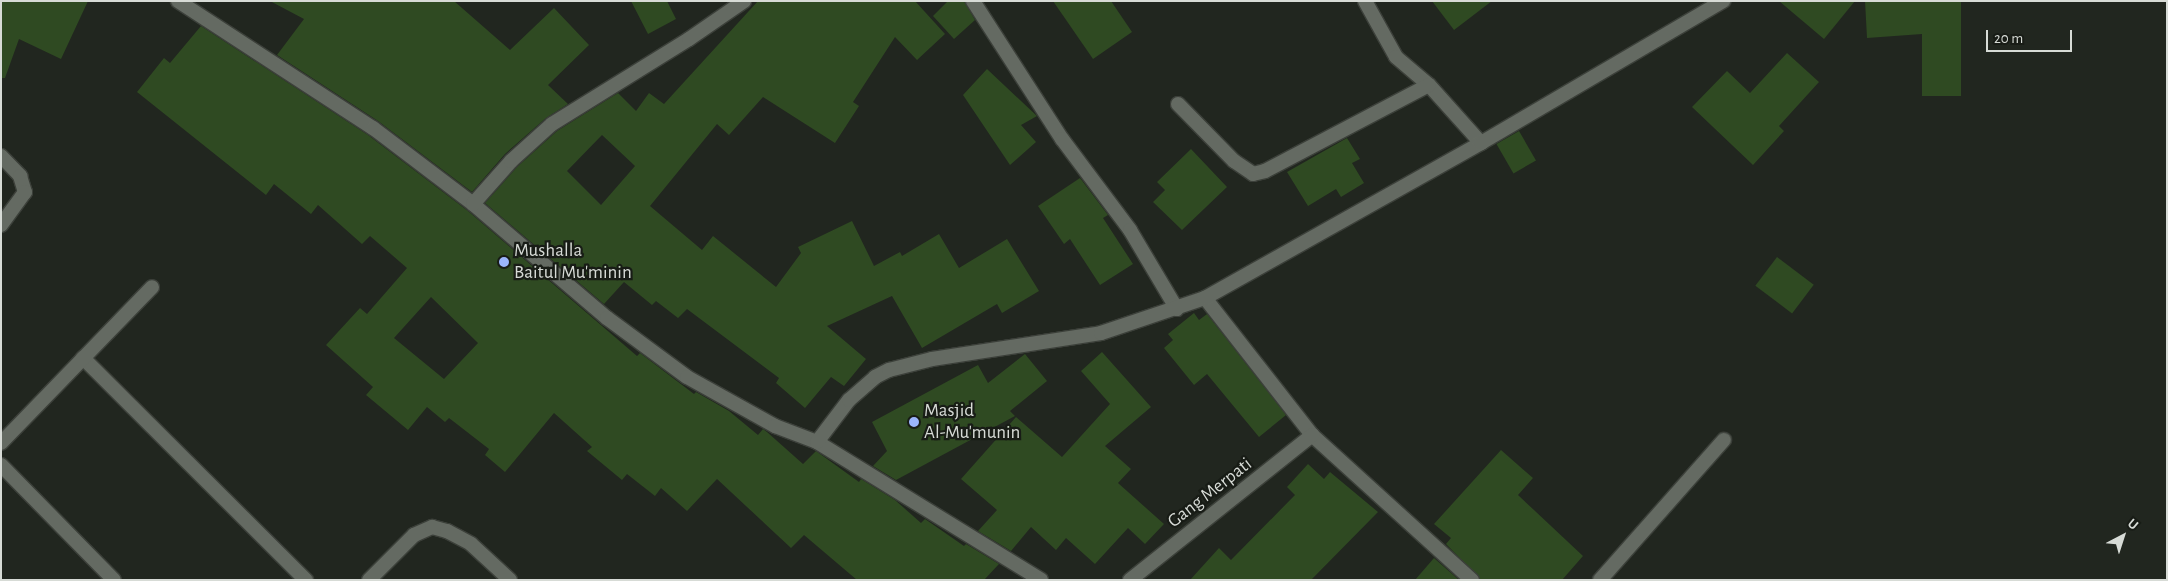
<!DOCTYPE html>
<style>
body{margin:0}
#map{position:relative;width:2168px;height:581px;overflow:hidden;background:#21261f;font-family:"Alegreya Sans",sans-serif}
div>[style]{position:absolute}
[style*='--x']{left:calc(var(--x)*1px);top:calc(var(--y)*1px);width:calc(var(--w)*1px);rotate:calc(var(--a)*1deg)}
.building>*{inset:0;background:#2f4a22;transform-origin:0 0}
.roads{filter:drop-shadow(1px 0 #3c403a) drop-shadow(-1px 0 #3c403a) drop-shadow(0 1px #3c403a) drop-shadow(0 -1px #3c403a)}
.minor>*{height:14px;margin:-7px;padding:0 7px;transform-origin:7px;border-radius:7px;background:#646a62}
.dots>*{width:14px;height:14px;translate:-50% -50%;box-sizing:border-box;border:2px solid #181c16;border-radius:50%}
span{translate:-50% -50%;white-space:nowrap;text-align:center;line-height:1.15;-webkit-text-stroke:4.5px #181c16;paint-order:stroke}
.poi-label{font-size:19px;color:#d7dbd6}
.left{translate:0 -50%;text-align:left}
.street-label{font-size:19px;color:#d7dbd6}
.frame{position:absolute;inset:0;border:2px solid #d7dbd6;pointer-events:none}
.north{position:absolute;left:2098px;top:511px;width:50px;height:50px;-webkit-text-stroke:4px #181c16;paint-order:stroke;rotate:40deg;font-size:14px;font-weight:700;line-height:20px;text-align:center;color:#d7dbd6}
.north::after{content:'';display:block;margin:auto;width:18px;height:22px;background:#d7dbd6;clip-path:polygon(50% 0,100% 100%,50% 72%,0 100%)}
.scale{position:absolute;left:1986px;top:30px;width:86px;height:22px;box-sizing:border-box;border:2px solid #d7dbd6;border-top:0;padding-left:6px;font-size:15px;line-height:18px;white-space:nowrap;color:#d7dbd6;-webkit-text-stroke:4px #181c16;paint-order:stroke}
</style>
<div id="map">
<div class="building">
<div style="clip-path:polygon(1px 1px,88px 1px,61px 59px,19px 39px,5px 78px,1px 78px)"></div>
<div style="clip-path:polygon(270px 1px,454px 1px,510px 50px,554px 8px,589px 45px,548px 85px,568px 104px,546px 118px,505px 154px,472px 192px,378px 121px,277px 55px,304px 19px)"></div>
<div style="clip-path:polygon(631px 1px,667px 1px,676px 19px,648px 34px)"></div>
<div style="clip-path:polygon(evenodd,758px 1px,915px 1px,945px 34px,917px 60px,895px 37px,853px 102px,859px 106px,835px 143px,763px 97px,729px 135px,717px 124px,650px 206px,702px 250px,713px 236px,776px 287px,801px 253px,798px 247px,852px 221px,874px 266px,900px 252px,902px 256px,939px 234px,959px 268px,1007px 239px,1039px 291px,1002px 313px,997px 304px,922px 348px,892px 296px,827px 326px,866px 359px,844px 386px,831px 377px,805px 408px,776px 383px,779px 378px,687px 309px,678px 318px,656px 301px,652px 305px,624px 282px,604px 304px,485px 203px,517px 167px,557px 131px,618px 93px,636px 111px,649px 93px,664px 104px,758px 1px,602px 135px,635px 166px,601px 205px,567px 171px,602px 135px)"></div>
<div style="clip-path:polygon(948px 1px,964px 1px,975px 20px,954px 39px,933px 16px)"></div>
<div style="clip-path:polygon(1053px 1px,1111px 1px,1132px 32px,1093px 59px)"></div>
<div style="clip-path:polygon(1432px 1px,1492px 1px,1454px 30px)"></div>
<div style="clip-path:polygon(1779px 1px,1855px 1px,1824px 39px)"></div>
<div style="clip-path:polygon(1865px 1px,1961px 1px,1961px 96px,1922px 96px,1922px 34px,1867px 38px)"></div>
<div style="clip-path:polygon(evenodd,201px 26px,368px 135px,468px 211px,637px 356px,640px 353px,694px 394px,696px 392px,729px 411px,758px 435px,763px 429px,767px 432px,803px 464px,816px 451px,859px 482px,861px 479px,895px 500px,921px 523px,925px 519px,964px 546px,966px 544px,999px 564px,984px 580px,857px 580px,804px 535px,791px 548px,717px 479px,687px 511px,661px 488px,655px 496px,627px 474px,622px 480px,587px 451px,592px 447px,554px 413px,505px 472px,485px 455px,489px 449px,449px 418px,445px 422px,427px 407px,408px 430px,366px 395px,373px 387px,326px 345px,360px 308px,367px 314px,407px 268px,370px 236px,362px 244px,318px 205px,311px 214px,274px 184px,266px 195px,137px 92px,164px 58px,170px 63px,201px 26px,431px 297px,478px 343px,444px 379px,394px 338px,431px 297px)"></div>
<div style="clip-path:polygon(1787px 53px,1819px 82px,1779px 126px,1784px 131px,1753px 165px,1692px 107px,1727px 71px,1750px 93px)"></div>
<div style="clip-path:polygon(987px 69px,1037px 116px,1021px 125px,1036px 142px,1010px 165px,963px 95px)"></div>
<div style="left:1519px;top:131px;width:34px;height:26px;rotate:60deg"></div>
<div style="clip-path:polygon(1347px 138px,1360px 159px,1352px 163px,1364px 183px,1341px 197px,1336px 189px,1308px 206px,1287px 172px)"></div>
<div style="clip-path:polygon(1191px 149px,1227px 187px,1182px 230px,1153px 202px,1165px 190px,1157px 182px)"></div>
<div style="clip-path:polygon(1080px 178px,1108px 215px,1103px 218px,1133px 264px,1100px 285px,1070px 239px,1064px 244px,1038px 206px)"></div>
<div style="left:1777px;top:257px;width:46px;height:36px;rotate:37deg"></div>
<div style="clip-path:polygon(1194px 313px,1199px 320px,1207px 314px,1286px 415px,1259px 437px,1207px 374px,1194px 385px,1164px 348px,1173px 340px,1168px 334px)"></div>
<div style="clip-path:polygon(1102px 352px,1151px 407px,1105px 446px,1131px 469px,1118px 483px,1164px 524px,1145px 544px,1128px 528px,1095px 564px,1066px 538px,1056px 550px,1031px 527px,1011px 551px,978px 531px,997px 510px,961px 479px,1016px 417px,1062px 457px,1110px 404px,1081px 371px)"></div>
<div style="clip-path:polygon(1025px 354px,1047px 381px,1010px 411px,1015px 416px,896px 480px,873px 466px,887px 451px,872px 422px,978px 365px,988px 383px)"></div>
<div style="clip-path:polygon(1501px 450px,1533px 478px,1518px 495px,1583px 556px,1562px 580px,1481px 580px,1446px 544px,1451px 538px,1434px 524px)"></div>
<div style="clip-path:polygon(1308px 464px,1324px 479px,1330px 472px,1378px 512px,1311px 580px,1190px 580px,1219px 548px,1231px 560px,1295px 495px,1287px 487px)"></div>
<div style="clip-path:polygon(1434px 558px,1459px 580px,1415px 580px)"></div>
</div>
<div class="roads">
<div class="minor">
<div style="--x:178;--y:1;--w:233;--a:33.1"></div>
<div style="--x:373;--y:128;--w:126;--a:37.2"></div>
<div style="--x:473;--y:204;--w:176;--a:40.4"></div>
<div style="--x:607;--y:318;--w:99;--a:36.4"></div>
<div style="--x:687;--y:377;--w:101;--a:29.1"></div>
<div style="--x:775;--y:426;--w:45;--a:20.9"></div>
<div style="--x:817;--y:442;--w:263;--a:31.6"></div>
<div style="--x:973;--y:1;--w:164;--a:57.2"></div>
<div style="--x:1062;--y:139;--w:114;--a:53.2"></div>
<div style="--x:1130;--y:230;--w:92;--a:59.3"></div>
<div style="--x:1365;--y:1;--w:64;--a:61"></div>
<div style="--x:1396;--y:57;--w:43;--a:40.3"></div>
<div style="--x:1429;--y:85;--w:78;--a:48.1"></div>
<div style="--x:1178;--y:104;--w:80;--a:45.5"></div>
<div style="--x:1234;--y:161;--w:23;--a:34"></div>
<div style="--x:1253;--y:174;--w:12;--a:-14"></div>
<div style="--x:1265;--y:171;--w:185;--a:-27.7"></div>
<div style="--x:1;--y:156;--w:28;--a:46"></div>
<div style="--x:20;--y:176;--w:17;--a:73"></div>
<div style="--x:25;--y:192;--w:41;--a:126"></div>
<div style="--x:473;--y:204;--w:57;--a:-48.5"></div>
<div style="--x:511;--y:161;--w:55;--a:-42.1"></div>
<div style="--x:552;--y:124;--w:161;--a:-31.8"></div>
<div style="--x:689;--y:39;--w:67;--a:-34.6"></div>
<div style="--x:1205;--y:298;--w:174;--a:52"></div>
<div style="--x:1312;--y:435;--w:216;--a:42.2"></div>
<div style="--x:83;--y:358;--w:315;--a:44.9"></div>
<div style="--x:817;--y:442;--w:53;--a:-52.7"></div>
<div style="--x:849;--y:400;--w:35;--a:-41"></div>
<div style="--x:875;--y:377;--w:16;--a:-27"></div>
<div style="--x:889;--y:370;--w:44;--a:-14.3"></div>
<div style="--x:932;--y:359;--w:171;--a:-8.7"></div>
<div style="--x:1101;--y:333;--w:110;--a:-18.6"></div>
<div style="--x:1205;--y:298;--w:317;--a:-29.3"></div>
<div style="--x:1481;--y:143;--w:281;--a:-30.4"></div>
<div style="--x:1;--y:443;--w:217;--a:-45.9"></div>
<div style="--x:1;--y:465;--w:161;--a:45.5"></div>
<div style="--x:369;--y:580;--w:64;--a:-45"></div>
<div style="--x:414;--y:535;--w:20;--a:-24"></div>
<div style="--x:432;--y:527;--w:16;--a:15"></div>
<div style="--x:447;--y:531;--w:27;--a:28"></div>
<div style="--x:471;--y:544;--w:53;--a:42.7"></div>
<div style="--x:1130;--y:580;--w:233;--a:-38.5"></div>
<div style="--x:1600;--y:580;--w:187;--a:-48.5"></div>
</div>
</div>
<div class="dots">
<div style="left:504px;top:262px;background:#9bb5fd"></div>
<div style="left:914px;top:422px;background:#9bb5fd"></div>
</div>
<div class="poi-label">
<span class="left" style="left:514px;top:262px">Mushalla<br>Baitul Mu'minin</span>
<span class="left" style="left:924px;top:422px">Masjid<br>Al-Mu'munin</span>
</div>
<div class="street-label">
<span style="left:1210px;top:493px;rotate:-38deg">Gang Merpati</span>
</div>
<div class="frame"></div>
<div class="north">U</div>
<div class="scale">20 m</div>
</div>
